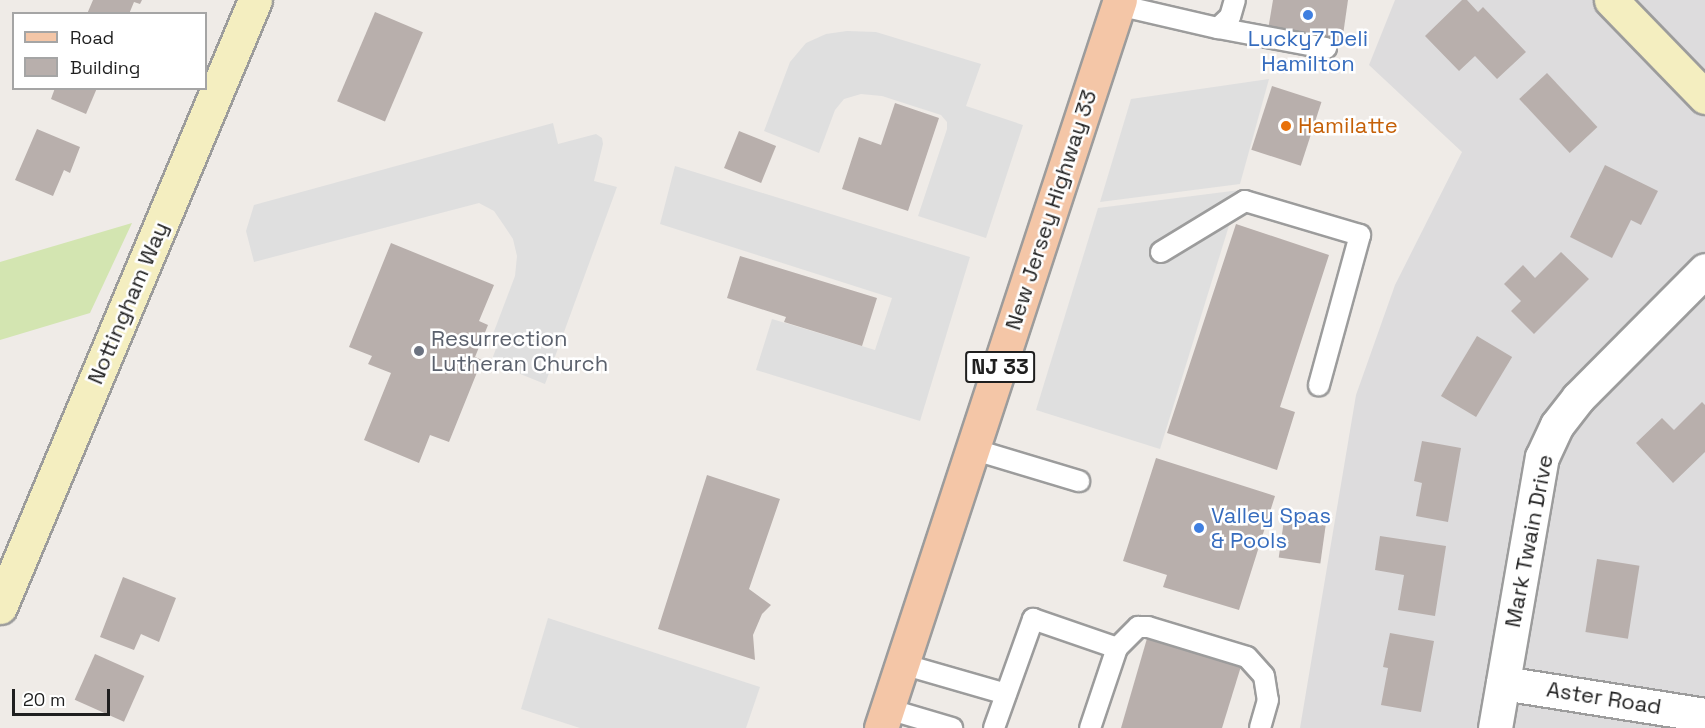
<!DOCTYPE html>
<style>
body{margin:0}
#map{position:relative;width:1705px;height:728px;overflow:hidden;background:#efebe7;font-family:"Space Grotesk",sans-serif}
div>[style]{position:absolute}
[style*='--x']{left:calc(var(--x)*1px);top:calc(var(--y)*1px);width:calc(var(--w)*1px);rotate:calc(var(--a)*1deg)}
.residential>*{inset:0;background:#dddcdd}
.grass>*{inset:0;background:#d3e5b1}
.parking>*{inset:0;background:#dfdfdf}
.building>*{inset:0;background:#b8afac;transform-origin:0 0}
.roads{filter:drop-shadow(2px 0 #9c9c9c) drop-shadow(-2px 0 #9c9c9c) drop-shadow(0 2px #9c9c9c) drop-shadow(0 -2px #9c9c9c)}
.lane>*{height:20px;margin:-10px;padding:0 10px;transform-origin:10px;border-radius:10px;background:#fff}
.street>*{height:33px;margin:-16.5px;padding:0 16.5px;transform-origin:16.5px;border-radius:16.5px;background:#fff}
.secondary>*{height:33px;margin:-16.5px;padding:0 16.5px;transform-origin:16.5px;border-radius:16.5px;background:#f4eec0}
.primary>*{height:33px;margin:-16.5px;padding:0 16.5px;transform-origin:16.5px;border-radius:16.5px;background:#f4c6a7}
.dots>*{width:16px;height:16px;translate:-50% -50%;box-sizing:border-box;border:3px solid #fff;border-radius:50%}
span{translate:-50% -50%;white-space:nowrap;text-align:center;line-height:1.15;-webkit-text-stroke:5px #fff;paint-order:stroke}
.shield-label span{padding:2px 4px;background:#fff;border:2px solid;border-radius:4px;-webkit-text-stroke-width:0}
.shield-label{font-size:21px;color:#1f1f1f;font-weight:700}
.shop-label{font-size:22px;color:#366cbe}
.left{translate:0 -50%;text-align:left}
.food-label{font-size:22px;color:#c56008}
.street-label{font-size:22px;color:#1f1f1f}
.worship-label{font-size:22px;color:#5b616d}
.legend{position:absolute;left:12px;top:12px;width:195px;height:78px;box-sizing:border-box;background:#fff;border:2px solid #a5a5a5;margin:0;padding:8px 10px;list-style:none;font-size:18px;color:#1f1f1f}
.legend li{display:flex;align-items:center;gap:12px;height:30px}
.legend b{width:30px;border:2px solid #a5a5a5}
.scale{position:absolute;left:12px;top:689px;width:98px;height:27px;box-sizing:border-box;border:3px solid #1f1f1f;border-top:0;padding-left:8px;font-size:18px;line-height:21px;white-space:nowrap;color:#1f1f1f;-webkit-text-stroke:4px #fff;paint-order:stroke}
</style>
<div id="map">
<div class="residential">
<div style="clip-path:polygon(1395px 0,1705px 0,1705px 728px,1300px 728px,1356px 395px,1395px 285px,1462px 152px,1369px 65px)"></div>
</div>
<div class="grass">
<div style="clip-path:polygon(132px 223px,90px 313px,0 340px,0 262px)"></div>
</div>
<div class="parking">
<div style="clip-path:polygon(847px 31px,876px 32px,981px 64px,966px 106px,1023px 125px,986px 238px,918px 216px,947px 129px,947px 122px,941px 115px,882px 96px,861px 94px,844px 99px,835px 110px,819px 153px,764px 131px,790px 62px,806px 43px,826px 34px)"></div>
<div style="clip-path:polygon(1269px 79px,1240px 184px,1100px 202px,1131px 99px)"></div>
<div style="clip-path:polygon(553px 123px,558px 144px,596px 134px,602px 138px,603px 144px,594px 181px,617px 187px,545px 384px,491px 362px,500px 338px,493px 334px,515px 276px,517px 256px,513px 239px,503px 224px,494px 211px,479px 203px,254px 262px,246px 231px,254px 205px)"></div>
<div style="clip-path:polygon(675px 166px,970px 257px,920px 421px,756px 370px,772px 319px,875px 350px,892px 298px,660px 224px)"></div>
<div style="clip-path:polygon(1240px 190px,1160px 449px,1036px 410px,1098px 208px)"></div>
<div style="clip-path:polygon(548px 618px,760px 687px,746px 728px,580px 728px,521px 709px)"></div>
</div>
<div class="building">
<div style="clip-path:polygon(93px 0,142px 0,140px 4px,134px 2px,129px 14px,87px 14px)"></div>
<div style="clip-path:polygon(1273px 0,1348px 0,1342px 42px,1268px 30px)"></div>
<div style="clip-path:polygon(1462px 0,1467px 0,1478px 12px,1483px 7px,1526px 52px,1497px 79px,1475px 56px,1459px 71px,1425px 36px)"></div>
<div style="left:375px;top:12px;width:52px;height:97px;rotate:23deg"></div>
<div style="left:1547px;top:73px;width:74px;height:38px;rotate:47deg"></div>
<div style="left:1272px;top:86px;width:52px;height:67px;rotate:18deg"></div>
<div style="clip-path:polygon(55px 88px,97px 88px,86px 114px,51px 99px)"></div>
<div style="clip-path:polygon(895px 103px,939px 118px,908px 211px,842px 189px,859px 137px,881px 145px)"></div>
<div style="clip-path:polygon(37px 129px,80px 147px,70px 173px,64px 170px,53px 196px,15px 180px)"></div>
<div style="left:739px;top:131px;width:40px;height:40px;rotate:22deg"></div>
<div style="clip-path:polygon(1605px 165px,1658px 191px,1641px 225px,1631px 220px,1612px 258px,1570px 237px)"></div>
<div style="clip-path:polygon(1236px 224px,1329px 255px,1280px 407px,1295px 412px,1277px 470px,1167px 433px)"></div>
<div style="clip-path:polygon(391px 243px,494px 285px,479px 321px,488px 325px,475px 357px,482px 360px,449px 442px,430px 435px,419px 463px,364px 440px,391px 373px,368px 364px,372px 356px,349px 347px)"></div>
<div style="clip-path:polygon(1561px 252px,1589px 279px,1534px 334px,1511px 311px,1521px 301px,1504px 284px,1523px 265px,1535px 278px)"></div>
<div style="clip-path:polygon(740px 256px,877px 298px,862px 346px,784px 322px,786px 317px,727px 298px)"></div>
<div style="left:1477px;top:336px;width:41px;height:70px;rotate:31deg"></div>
<div style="clip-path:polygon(1702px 402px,1705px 405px,1705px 452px,1673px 483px,1636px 443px,1662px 418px,1674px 430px)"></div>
<div style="clip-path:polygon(1422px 441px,1461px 448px,1448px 522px,1416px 516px,1422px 483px,1414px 481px)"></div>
<div style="clip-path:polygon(1156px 458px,1275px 496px,1239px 610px,1163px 587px,1167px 575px,1123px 561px)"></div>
<div style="clip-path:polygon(707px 475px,780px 499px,749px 589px,771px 605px,762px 614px,753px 635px,755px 660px,658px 629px)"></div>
<div style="left:1285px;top:513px;width:42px;height:45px;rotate:8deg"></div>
<div style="clip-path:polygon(1380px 536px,1446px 546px,1435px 616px,1398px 610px,1404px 575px,1375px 570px)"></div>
<div style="left:1597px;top:559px;width:43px;height:74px;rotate:9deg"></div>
<div style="clip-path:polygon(123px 577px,176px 598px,159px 642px,141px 634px,134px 650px,100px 637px)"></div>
<div style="clip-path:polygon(1390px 633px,1434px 641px,1421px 712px,1381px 705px,1388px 668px,1383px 667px)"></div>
<div style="clip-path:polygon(1148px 635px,1242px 663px,1222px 728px,1121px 728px)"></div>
<div style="left:95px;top:654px;width:54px;height:50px;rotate:24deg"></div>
</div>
<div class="roads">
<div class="lane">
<div style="--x:1118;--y:5;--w:103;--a:13"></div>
<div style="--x:1218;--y:28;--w:16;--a:-43"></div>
<div style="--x:1230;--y:17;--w:18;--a:-74"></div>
<div style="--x:1218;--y:28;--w:110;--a:10.5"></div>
<div style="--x:1161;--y:252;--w:98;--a:-31.3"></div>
<div style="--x:1245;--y:201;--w:120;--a:16.5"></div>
<div style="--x:1360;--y:235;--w:156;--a:105.3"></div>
<div style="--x:972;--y:449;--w:112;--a:16.7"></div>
<div style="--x:1117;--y:648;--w:30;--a:-45"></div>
<div style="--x:1138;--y:627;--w:10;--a:0"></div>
<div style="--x:1148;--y:627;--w:103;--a:16.9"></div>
<div style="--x:1247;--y:657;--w:25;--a:48"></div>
<div style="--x:1264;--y:676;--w:24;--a:81"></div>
<div style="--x:1268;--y:700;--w:29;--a:106"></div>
<div style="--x:902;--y:664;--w:108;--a:16.1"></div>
<div style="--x:888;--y:709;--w:67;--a:16.5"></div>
<div style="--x:994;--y:728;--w:116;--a:-70.3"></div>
<div style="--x:1033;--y:619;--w:89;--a:19"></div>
<div style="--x:1117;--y:648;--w:84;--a:108.6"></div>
</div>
<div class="street">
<div style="--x:1503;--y:683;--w:205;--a:9"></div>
<div style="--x:1495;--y:728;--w:275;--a:-80.2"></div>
<div style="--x:1542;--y:457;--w:35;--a:-65"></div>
<div style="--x:1557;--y:425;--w:34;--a:-52"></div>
<div style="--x:1578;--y:398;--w:180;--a:-45.2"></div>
</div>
<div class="secondary">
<div style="--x:1611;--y:0;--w:135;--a:45.9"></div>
<div style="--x:0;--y:607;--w:658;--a:-67.21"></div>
</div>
<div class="primary">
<div style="--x:881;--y:728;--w:766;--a:-71.83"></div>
</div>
</div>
<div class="dots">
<div style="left:1308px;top:15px;background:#3f7fe0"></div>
<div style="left:1286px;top:126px;background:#e8710a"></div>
<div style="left:419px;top:351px;background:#6b7280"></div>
<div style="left:1199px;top:528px;background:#3f7fe0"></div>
</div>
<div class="shield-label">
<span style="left:1000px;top:367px">NJ 33</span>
</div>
<div class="shop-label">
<span style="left:1308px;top:51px">Lucky7 Deli<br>Hamilton</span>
<span class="left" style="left:1211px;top:528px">Valley Spas<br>&amp; Pools</span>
</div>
<div class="food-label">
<span class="left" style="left:1298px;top:126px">Hamilatte</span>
</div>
<div class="street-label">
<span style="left:1051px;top:210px;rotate:-72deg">New Jersey Highway 33</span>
<span style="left:128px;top:303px;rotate:-67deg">Nottingham Way</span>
<span style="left:1529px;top:541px;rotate:-79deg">Mark Twain Drive</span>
<span style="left:1604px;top:698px;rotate:9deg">Aster Road</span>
</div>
<div class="worship-label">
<span class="left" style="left:431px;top:351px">Resurrection<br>Lutheran Church</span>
</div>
<ul class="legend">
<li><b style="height:8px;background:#f4c6a7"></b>Road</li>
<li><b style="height:16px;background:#b8afac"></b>Building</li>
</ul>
<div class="scale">20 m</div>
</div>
